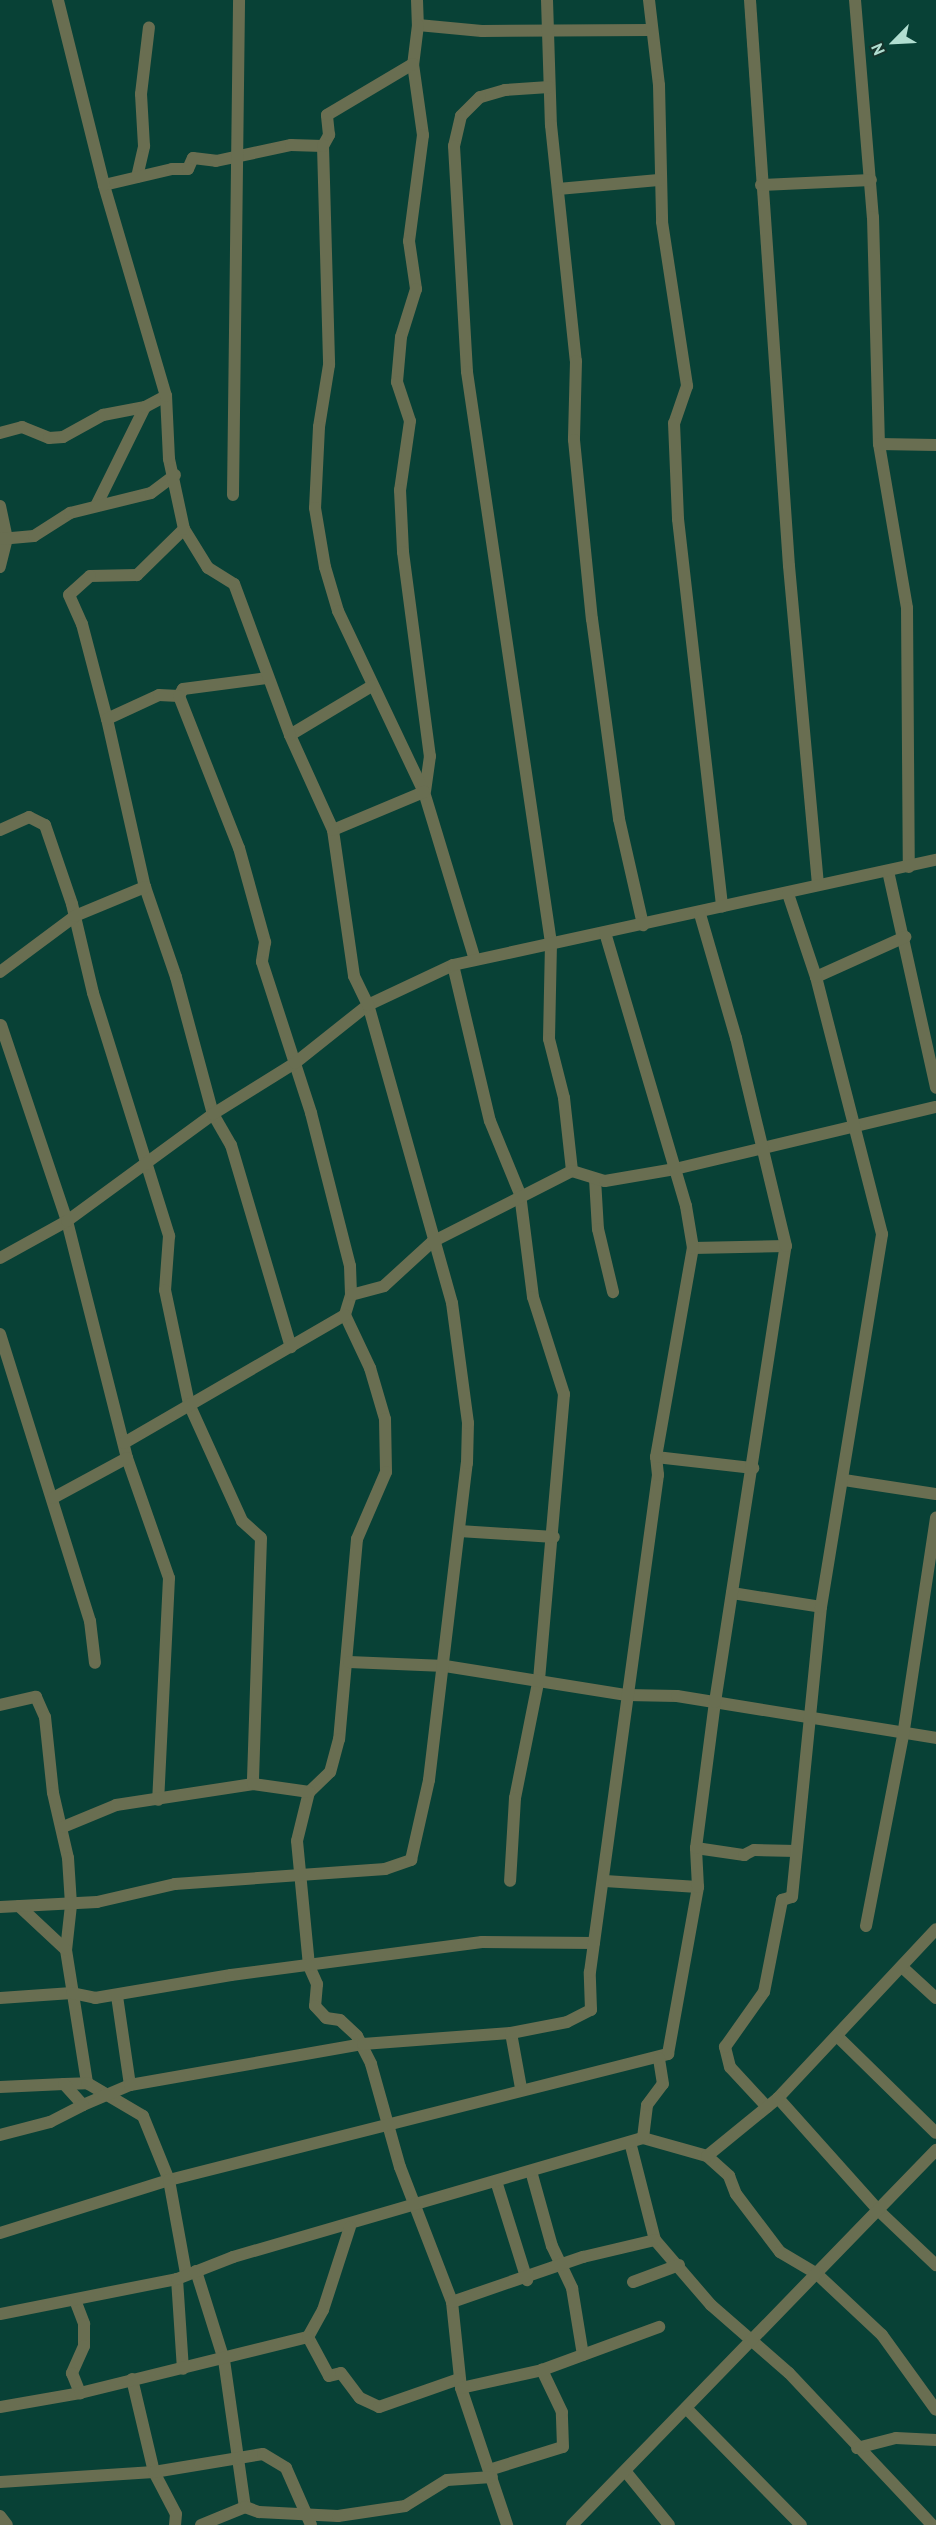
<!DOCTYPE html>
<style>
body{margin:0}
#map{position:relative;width:936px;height:2525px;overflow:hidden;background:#084136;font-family:"PT Sans",sans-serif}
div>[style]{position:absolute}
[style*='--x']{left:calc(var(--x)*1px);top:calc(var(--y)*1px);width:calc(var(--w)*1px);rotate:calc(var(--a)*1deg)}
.minor>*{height:12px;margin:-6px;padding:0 6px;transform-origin:6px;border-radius:6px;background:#696e51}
span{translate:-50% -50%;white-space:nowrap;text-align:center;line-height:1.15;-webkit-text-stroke:6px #15342c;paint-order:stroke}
.north{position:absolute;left:864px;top:12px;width:60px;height:60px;-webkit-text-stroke:4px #15342c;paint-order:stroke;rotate:246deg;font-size:16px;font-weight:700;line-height:24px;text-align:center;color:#b1ded1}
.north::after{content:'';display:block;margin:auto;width:21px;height:27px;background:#b1ded1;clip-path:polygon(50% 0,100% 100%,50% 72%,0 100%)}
</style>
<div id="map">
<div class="minor">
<div style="--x:417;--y:0;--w:25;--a:88"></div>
<div style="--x:418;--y:25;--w:64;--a:5.4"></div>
<div style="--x:482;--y:31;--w:169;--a:-0.3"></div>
<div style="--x:547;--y:0;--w:125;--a:88.2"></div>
<div style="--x:551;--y:125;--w:237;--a:84"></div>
<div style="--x:576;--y:361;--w:79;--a:91.5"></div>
<div style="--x:574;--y:440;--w:180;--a:84.3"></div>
<div style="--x:592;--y:619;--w:202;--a:82.3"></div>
<div style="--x:619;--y:819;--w:109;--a:77.2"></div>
<div style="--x:649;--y:0;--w:86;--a:83.3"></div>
<div style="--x:659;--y:85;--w:137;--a:88.7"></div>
<div style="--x:662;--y:222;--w:166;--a:81.3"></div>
<div style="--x:687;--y:386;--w:39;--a:109"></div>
<div style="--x:674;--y:423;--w:96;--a:87.6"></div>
<div style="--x:678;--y:519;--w:390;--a:83.5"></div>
<div style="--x:750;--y:0;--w:567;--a:86.06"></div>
<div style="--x:789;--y:566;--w:317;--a:84.8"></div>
<div style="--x:855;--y:0;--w:218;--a:85.3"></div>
<div style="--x:873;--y:217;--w:227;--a:88.5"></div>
<div style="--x:879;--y:444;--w:166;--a:80.3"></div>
<div style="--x:907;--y:608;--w:259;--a:89.6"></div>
<div style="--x:418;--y:25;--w:39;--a:97"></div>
<div style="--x:413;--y:64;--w:72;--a:82"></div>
<div style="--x:423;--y:135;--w:107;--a:97.5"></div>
<div style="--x:409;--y:241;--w:49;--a:81.7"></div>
<div style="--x:416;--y:289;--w:50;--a:107.4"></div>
<div style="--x:401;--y:337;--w:45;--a:95.1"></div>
<div style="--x:397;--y:382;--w:41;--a:71.6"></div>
<div style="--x:410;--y:421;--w:70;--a:98.2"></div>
<div style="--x:400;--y:490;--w:62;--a:87.2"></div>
<div style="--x:403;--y:552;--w:206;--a:82.5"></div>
<div style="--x:430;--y:756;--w:35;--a:98"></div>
<div style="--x:549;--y:87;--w:44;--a:176.1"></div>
<div style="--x:505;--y:90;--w:26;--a:164"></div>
<div style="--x:480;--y:97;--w:27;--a:135"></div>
<div style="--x:461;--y:116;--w:31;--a:103"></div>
<div style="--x:454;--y:146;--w:226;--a:86.7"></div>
<div style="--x:467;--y:372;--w:577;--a:81.63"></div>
<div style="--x:551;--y:943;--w:96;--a:91.2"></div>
<div style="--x:549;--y:1039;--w:61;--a:75.7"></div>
<div style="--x:564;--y:1098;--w:73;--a:83.7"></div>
<div style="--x:323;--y:146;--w:219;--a:88.4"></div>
<div style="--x:329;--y:365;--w:63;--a:99.2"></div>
<div style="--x:319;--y:427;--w:81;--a:92.8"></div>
<div style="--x:315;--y:508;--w:60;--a:80.4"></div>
<div style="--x:325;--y:567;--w:46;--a:73.5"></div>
<div style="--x:338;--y:611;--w:200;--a:64.6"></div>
<div style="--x:424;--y:792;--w:172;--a:73.1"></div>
<div style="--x:137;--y:177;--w:32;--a:-77"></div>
<div style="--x:144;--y:146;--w:52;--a:-93.3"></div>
<div style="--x:141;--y:94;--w:67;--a:-83.2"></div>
<div style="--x:104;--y:185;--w:70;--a:-13.2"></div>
<div style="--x:172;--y:169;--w:16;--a:0"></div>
<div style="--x:188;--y:169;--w:12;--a:-66"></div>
<div style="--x:193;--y:158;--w:23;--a:7"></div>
<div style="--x:216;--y:161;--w:77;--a:-12"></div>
<div style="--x:291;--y:145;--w:32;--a:2"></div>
<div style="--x:323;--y:146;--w:13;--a:-61"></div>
<div style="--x:329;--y:135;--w:20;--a:-96"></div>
<div style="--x:327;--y:115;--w:100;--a:-30.7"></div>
<div style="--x:761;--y:185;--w:110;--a:-2.6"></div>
<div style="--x:558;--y:189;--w:101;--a:-5.1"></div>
<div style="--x:0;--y:433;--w:23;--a:-15"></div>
<div style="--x:22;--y:427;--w:29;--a:22"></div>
<div style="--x:49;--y:438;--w:14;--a:-4"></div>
<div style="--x:63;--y:437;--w:46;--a:-28.8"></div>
<div style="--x:103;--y:415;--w:43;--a:-10.8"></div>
<div style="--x:879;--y:444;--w:57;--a:1"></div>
<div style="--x:233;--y:495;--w:495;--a:-89.3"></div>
<div style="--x:0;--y:506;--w:33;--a:78"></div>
<div style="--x:7;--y:538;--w:30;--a:104"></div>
<div style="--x:96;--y:506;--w:110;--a:-63.7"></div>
<div style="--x:145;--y:407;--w:24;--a:-28"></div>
<div style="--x:184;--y:529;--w:66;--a:135.6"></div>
<div style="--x:137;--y:575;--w:47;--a:178.8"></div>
<div style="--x:90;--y:576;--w:28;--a:138"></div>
<div style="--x:69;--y:595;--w:32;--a:66"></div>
<div style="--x:82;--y:624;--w:98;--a:75.3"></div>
<div style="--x:107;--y:719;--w:172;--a:77.3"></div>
<div style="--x:145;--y:887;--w:95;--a:71"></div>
<div style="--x:176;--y:977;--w:142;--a:74.9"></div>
<div style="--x:213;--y:1114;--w:36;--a:60"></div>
<div style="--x:231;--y:1145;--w:211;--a:73.5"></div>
<div style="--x:0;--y:539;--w:34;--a:-5"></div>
<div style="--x:34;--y:536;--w:43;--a:-32.6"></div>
<div style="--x:70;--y:513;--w:83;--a:-13.9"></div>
<div style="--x:151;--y:493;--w:30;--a:-37"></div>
<div style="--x:179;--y:696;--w:8;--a:-60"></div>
<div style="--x:183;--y:689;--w:86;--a:-7.4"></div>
<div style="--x:107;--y:719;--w:57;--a:-24.8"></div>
<div style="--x:159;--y:695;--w:20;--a:3"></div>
<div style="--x:179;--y:696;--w:163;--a:68.5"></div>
<div style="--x:239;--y:848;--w:98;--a:74.5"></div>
<div style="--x:265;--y:942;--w:20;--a:99"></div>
<div style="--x:262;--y:962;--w:159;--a:72"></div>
<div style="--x:311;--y:1113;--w:158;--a:75.7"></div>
<div style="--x:350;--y:1266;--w:29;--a:88"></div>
<div style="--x:351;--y:1295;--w:21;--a:107"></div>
<div style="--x:345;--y:1315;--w:59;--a:64.7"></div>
<div style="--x:370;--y:1368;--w:53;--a:73.6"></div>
<div style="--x:385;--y:1419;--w:53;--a:88.9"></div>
<div style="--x:386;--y:1472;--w:73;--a:113.4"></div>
<div style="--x:357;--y:1539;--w:201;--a:95.1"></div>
<div style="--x:339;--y:1739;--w:34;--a:105"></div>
<div style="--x:330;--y:1772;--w:29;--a:136"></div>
<div style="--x:309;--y:1792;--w:50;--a:103.8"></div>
<div style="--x:297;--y:1841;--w:126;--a:84.5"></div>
<div style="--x:309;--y:1966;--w:20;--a:66"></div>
<div style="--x:317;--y:1984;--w:22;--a:95"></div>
<div style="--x:315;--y:2006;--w:16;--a:47"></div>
<div style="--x:326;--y:2018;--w:14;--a:8"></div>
<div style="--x:340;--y:2020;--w:23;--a:43"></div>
<div style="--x:357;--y:2036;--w:31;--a:63"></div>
<div style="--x:371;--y:2064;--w:107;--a:74.3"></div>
<div style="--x:400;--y:2167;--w:145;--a:68.9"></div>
<div style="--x:452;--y:2302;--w:86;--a:84"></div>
<div style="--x:461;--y:2388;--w:145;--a:71.4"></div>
<div style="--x:290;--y:735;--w:96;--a:-30.9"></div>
<div style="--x:0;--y:830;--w:32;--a:-24"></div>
<div style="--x:29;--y:817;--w:18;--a:27"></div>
<div style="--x:45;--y:825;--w:83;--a:71.1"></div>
<div style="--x:72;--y:904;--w:91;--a:76.7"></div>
<div style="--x:93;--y:993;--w:255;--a:72.6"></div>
<div style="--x:169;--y:1236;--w:54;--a:94.2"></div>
<div style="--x:165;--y:1290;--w:116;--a:78.1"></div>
<div style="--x:189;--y:1404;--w:128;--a:65.6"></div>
<div style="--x:242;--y:1521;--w:25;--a:42"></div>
<div style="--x:261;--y:1538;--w:246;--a:91.9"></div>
<div style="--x:333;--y:830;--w:99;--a:-22.7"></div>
<div style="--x:888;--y:871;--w:222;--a:77.5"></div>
<div style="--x:453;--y:965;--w:160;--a:76.7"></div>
<div style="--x:490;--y:1121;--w:79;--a:67.7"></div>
<div style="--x:520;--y:1194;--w:104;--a:82.8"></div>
<div style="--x:533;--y:1297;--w:102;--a:72.3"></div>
<div style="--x:564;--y:1394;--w:285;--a:95"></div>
<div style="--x:539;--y:1678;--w:122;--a:101.3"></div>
<div style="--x:515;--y:1798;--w:83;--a:93.4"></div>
<div style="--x:0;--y:972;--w:94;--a:-36.7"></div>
<div style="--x:75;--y:916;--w:76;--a:-22.5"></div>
<div style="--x:816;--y:977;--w:98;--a:-24.2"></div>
<div style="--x:1;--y:1025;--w:207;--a:71.4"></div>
<div style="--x:67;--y:1221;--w:244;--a:75.8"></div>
<div style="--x:127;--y:1458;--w:127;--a:70.7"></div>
<div style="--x:169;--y:1578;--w:222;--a:92.8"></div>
<div style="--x:595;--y:1179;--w:50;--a:86.6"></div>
<div style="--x:598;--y:1229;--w:65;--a:76.6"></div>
<div style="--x:693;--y:1248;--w:93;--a:-1.2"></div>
<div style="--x:0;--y:1258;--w:77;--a:-28.9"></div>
<div style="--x:67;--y:1221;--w:181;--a:-36.2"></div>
<div style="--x:213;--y:1114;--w:97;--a:-31.9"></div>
<div style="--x:295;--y:1063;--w:93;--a:-38.5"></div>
<div style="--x:368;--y:1005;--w:94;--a:-25.2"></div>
<div style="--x:453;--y:965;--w:494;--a:-12.3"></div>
<div style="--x:351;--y:1295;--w:34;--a:-15"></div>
<div style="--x:384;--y:1286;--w:65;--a:-42.5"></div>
<div style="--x:432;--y:1242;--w:157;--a:-26.9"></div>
<div style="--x:572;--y:1171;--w:34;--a:17"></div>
<div style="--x:605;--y:1181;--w:71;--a:-9.7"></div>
<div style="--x:675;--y:1169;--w:268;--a:-13.4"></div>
<div style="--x:0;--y:1334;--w:301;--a:72.6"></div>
<div style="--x:90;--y:1621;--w:42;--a:83.2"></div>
<div style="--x:124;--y:1443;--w:255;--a:-30.1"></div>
<div style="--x:656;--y:1457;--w:98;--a:6.5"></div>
<div style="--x:844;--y:1480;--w:93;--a:8.7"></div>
<div style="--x:53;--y:1498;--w:84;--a:-28.4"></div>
<div style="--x:459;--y:1531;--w:95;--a:3.6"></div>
<div style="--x:732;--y:1593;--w:90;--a:8.9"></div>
<div style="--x:349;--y:1662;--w:96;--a:2.4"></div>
<div style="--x:445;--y:1666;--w:184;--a:9.1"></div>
<div style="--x:627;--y:1695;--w:50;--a:1.1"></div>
<div style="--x:677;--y:1696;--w:262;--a:9.2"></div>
<div style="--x:0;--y:1705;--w:37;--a:-13"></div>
<div style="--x:36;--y:1697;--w:22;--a:66"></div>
<div style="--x:45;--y:1717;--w:76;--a:84"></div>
<div style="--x:53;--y:1793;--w:67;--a:77"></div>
<div style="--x:68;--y:1858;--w:47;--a:86.3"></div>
<div style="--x:71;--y:1905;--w:45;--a:96.3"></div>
<div style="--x:66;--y:1950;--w:135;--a:81"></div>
<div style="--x:63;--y:1827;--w:57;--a:-22.5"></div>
<div style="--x:116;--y:1805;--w:139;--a:-8.7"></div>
<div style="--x:253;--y:1784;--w:57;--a:8.1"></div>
<div style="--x:696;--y:1848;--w:49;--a:8.3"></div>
<div style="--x:744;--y:1855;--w:11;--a:-27"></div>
<div style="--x:754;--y:1850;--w:42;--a:1.4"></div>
<div style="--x:605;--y:1881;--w:93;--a:3.7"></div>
<div style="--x:19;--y:1906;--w:64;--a:43.1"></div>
<div style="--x:0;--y:1907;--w:97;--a:-3"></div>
<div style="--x:97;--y:1902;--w:80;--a:-13"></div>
<div style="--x:175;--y:1884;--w:211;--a:-4.1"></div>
<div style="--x:385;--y:1869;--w:28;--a:-19"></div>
<div style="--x:411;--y:1860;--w:82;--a:-77.3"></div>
<div style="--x:429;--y:1780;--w:319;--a:-83.2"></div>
<div style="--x:467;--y:1463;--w:40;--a:-88.6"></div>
<div style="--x:468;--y:1423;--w:121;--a:-97.6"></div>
<div style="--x:452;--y:1303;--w:310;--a:-105.7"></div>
<div style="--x:368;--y:1005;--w:32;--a:-116"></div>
<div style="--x:354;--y:976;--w:148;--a:-98.2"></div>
<div style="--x:333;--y:830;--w:104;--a:-114.4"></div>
<div style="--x:290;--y:735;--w:161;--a:-110.3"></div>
<div style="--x:234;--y:584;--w:31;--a:-148"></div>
<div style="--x:208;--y:568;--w:46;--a:-121.6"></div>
<div style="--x:184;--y:529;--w:72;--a:-102.1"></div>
<div style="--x:169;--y:459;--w:63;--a:-92.7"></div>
<div style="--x:166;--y:396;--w:220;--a:-106.4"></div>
<div style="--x:104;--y:185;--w:191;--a:-104"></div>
<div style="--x:866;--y:1926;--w:194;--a:-79"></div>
<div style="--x:903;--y:1736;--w:221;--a:-81.4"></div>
<div style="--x:902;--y:1967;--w:46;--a:42.4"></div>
<div style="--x:117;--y:1996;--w:90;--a:81.7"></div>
<div style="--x:0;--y:1998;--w:72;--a:-4"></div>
<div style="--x:72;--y:1993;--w:24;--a:12"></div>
<div style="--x:95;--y:1998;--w:138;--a:-9.6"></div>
<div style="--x:231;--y:1975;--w:253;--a:-7.5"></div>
<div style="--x:482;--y:1942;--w:112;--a:0.5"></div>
<div style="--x:511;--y:2033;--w:56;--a:79.7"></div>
<div style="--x:838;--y:2037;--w:137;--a:44.4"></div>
<div style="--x:64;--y:2084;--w:23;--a:-2"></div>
<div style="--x:87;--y:2083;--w:65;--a:30.5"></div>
<div style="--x:143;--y:2116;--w:69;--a:67.9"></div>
<div style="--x:169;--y:2180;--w:515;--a:-14.17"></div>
<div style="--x:668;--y:2054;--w:170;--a:-79.8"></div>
<div style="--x:698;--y:1887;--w:39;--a:-93"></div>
<div style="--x:696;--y:1848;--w:147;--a:-82.6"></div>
<div style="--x:715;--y:1702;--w:461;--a:-81.2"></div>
<div style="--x:786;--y:1246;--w:214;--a:-103.5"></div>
<div style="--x:736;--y:1038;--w:129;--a:-106.2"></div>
<div style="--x:0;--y:2087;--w:64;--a:-2.7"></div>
<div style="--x:64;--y:2084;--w:28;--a:48"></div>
<div style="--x:83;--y:2105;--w:51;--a:-23.1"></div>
<div style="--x:130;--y:2085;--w:237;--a:-10"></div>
<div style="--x:363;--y:2044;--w:148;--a:-4.3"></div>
<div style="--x:511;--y:2033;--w:57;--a:-11.1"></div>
<div style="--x:567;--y:2022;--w:27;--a:-27"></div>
<div style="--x:591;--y:2010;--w:38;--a:-92"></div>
<div style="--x:590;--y:1972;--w:502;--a:-82.21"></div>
<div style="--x:658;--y:1475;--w:18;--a:-96"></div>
<div style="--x:656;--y:1457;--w:212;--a:-80"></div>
<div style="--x:693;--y:1248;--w:43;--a:-99.5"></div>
<div style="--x:686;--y:1206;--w:285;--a:-106.5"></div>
<div style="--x:778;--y:2098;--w:231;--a:-46.9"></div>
<div style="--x:767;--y:2107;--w:54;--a:-132.8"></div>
<div style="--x:730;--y:2067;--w:21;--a:-104"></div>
<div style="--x:725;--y:2047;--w:67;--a:-54.7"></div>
<div style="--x:764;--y:1992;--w:94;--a:-78.9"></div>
<div style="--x:782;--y:1900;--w:10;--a:-17"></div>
<div style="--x:792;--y:1897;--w:291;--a:-84.3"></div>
<div style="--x:821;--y:1607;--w:378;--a:-80.7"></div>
<div style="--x:882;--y:1234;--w:265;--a:-104.4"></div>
<div style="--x:816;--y:977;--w:88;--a:-108.6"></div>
<div style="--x:0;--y:2135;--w:52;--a:-14.6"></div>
<div style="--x:50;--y:2122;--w:37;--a:-27"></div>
<div style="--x:643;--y:2138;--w:66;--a:15.7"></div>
<div style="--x:707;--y:2156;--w:30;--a:42"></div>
<div style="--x:729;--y:2176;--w:19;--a:69"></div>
<div style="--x:736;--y:2194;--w:73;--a:52.8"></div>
<div style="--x:780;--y:2252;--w:43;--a:30.7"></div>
<div style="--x:817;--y:2274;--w:89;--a:43.2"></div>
<div style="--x:882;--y:2335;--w:92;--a:54.2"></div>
<div style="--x:630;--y:2142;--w:101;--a:75.7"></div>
<div style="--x:655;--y:2240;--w:86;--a:49.3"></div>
<div style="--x:711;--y:2305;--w:103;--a:41.1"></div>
<div style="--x:789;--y:2373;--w:209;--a:46.7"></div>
<div style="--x:707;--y:2156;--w:92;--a:-39.2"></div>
<div style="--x:778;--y:2098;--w:152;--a:48.2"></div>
<div style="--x:879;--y:2211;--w:79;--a:43.5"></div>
<div style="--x:531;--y:2171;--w:78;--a:74.4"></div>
<div style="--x:552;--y:2246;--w:47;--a:64.5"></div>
<div style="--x:572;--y:2288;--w:68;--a:80.7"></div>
<div style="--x:496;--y:2181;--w:104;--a:72.6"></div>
<div style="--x:0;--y:2233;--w:177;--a:-17.4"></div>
<div style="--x:169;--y:2180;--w:96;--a:79.7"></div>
<div style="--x:196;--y:2271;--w:93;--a:72.5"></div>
<div style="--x:224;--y:2360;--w:148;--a:81.9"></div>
<div style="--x:177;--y:2279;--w:90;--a:86.2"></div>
<div style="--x:633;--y:2282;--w:49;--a:-20.3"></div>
<div style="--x:75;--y:2300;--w:26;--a:69"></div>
<div style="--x:84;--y:2324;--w:22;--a:90"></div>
<div style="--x:84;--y:2346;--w:30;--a:114"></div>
<div style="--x:72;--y:2373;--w:22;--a:68"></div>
<div style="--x:452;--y:2302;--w:139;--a:-19"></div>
<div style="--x:583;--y:2257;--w:74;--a:-13.3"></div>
<div style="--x:0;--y:2314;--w:180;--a:-11.2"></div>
<div style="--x:177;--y:2279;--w:60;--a:-21.4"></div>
<div style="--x:233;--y:2257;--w:427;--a:-16.2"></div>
<div style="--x:643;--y:2138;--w:33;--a:-83"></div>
<div style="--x:647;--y:2105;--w:26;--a:-53"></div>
<div style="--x:663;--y:2084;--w:26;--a:-99"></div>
<div style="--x:308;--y:2337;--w:44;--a:61.7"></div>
<div style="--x:329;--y:2376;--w:12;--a:-14"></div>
<div style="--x:341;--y:2373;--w:31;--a:53"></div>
<div style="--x:360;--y:2398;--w:21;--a:25"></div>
<div style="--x:379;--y:2407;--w:85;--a:-19.3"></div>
<div style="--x:132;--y:2379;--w:96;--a:76.7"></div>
<div style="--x:154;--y:2472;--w:47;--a:62.4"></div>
<div style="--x:176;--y:2514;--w:11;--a:95"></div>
<div style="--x:461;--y:2388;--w:83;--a:-12.5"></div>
<div style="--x:542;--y:2370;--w:125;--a:-20.2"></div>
<div style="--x:0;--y:2407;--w:81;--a:-9.9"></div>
<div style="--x:80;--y:2393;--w:235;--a:-13.8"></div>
<div style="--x:308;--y:2337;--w:31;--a:-61"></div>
<div style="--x:323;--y:2310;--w:87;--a:-72"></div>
<div style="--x:686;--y:2408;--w:164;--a:45.5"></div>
<div style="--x:857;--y:2448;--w:40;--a:-14.4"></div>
<div style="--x:896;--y:2438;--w:40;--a:2.9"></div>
<div style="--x:489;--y:2470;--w:77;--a:-17.3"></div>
<div style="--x:563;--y:2447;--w:35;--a:-92"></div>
<div style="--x:562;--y:2412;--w:47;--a:-115.5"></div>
<div style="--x:626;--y:2472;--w:68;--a:50.9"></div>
<div style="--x:0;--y:2482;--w:154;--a:-3.7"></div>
<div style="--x:154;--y:2472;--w:110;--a:-9.4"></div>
<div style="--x:263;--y:2454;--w:27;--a:31"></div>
<div style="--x:286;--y:2468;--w:62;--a:66.3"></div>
<div style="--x:0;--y:2516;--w:11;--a:52"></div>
<div style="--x:201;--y:2525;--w:48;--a:-22.2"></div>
<div style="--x:245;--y:2507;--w:15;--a:20"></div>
<div style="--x:259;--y:2512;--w:79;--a:2.9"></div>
<div style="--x:338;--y:2516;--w:68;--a:-8.5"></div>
<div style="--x:405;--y:2506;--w:49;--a:-31.8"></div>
<div style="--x:447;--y:2480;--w:45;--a:-3.8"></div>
<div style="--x:572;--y:2525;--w:523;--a:-45.85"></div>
</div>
<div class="north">N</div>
</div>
